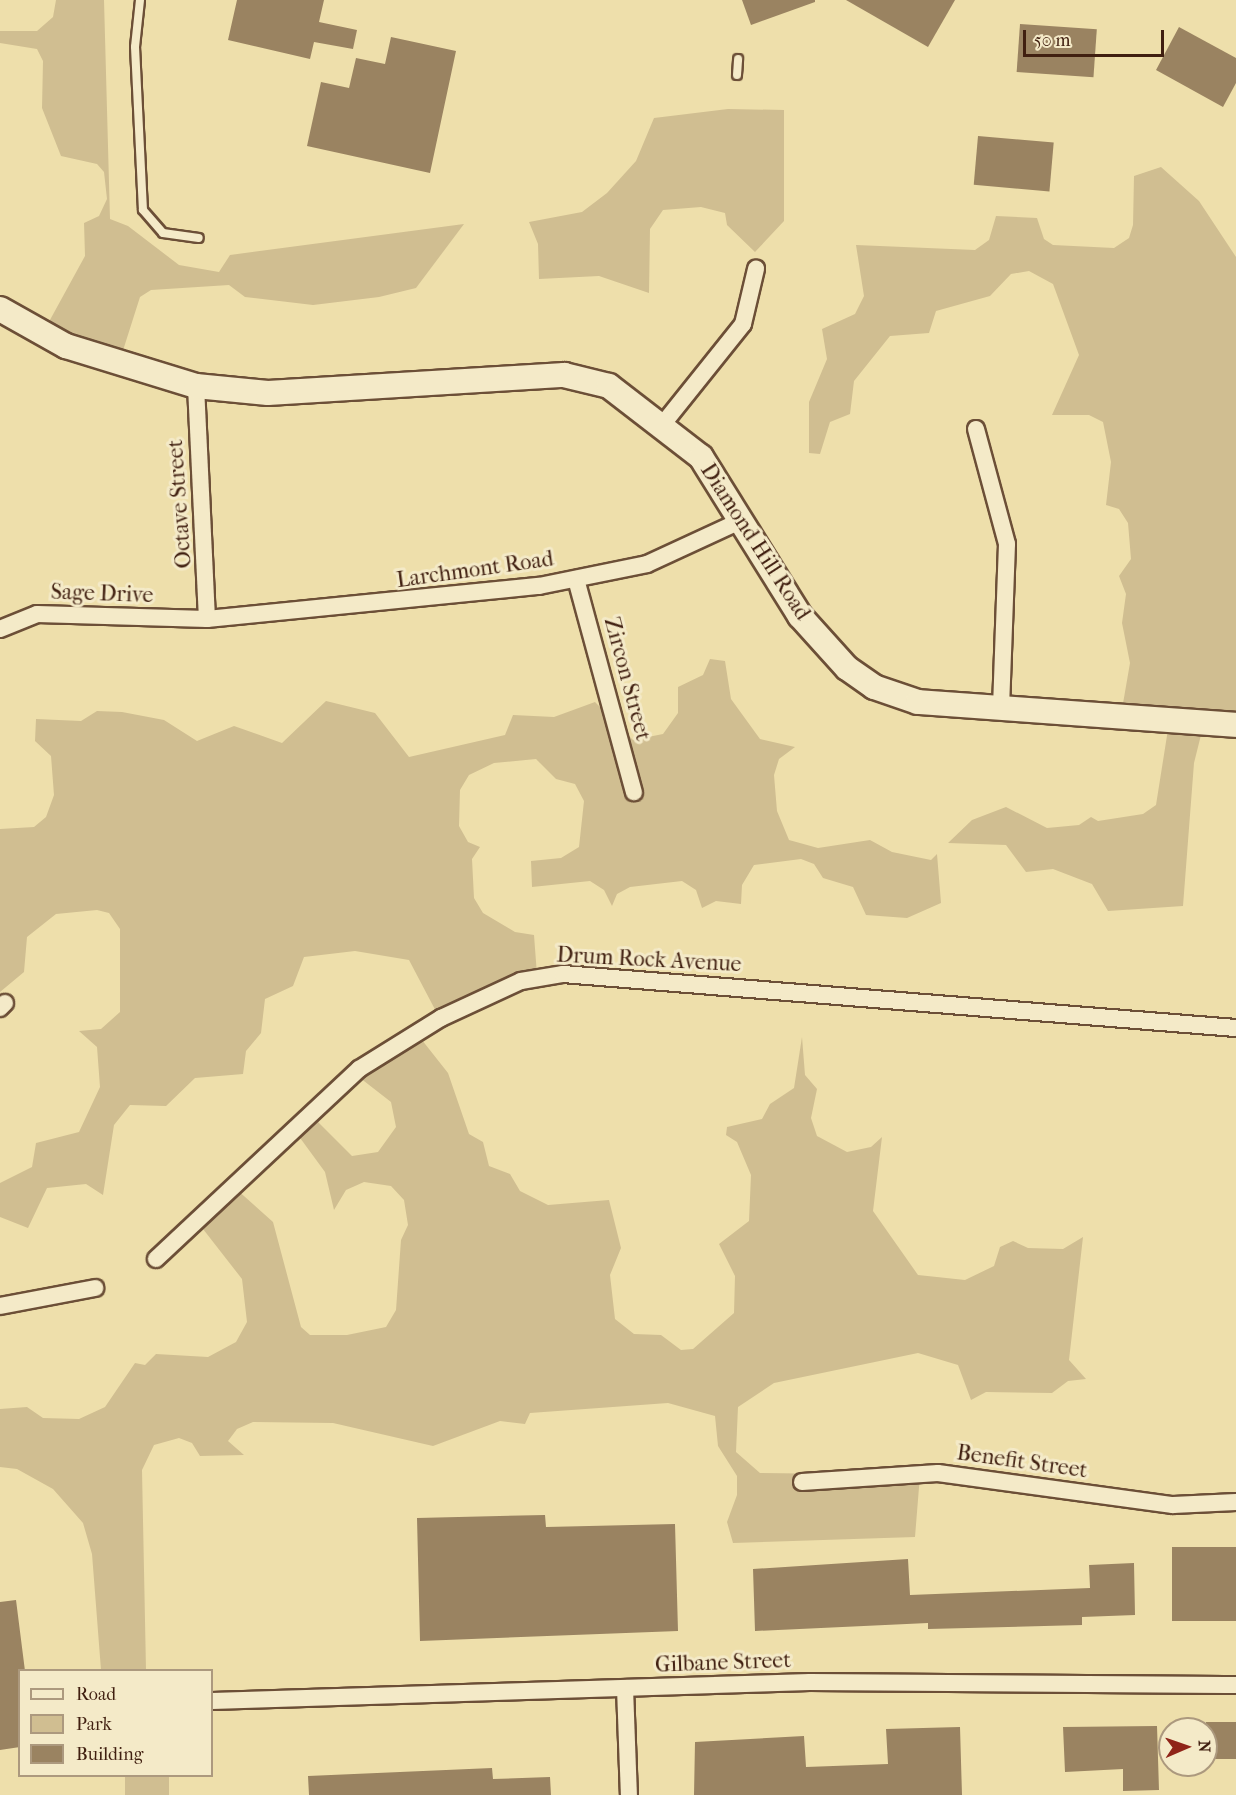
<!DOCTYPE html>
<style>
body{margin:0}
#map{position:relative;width:1236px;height:1795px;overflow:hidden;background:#eedfab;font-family:"IM FELL French Canon",serif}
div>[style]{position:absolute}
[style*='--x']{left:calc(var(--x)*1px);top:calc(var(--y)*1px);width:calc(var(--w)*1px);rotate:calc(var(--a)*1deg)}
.green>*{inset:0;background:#d0be91;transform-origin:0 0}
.building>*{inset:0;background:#9a8361;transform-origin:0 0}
.roads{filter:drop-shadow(2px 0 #6c4f37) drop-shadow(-2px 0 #6c4f37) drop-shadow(0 2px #6c4f37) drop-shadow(0 -2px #6c4f37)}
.lane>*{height:8px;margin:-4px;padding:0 4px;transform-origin:4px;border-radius:4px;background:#f4eac8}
.street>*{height:16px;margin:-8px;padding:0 8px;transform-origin:8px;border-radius:8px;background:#f4eac8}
.secondary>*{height:24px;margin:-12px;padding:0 12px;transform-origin:12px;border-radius:12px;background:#f4eac8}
span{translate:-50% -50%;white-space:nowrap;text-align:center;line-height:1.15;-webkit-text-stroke:6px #f4eac8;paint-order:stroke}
.street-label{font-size:22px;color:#401f10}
.legend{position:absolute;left:18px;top:1669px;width:195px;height:108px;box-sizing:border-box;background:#f4eac8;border:2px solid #ac997e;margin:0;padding:8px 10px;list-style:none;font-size:18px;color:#401f10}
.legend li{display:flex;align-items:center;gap:12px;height:30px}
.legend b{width:30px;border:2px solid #ac997e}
.north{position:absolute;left:1158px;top:1717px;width:60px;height:60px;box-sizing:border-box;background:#f4eac8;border:2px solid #ac997e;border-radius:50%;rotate:88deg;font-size:16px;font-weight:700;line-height:24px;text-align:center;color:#401f10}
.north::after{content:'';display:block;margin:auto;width:21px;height:27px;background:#8f2418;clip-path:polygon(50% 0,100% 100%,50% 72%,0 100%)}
.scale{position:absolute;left:1023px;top:30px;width:141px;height:27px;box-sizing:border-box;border:3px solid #401f10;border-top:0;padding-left:8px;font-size:18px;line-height:21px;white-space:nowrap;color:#401f10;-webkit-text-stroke:4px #f4eac8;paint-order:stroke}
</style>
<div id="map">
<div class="green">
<div style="clip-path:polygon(56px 0,104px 0,110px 219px,128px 226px,179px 265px,219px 272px,230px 255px,464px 224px,416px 288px,379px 297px,313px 305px,245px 297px,229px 285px,151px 290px,140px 297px,119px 363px,45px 329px,85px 256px,84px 223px,99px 216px,107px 199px,104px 172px,97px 164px,61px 156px,42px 108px,43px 61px,37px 49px,0 43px,0 31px,37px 31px,53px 17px)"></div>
<div style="clip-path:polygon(728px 109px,784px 110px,784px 221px,755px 252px,727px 225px,725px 213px,701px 207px,663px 210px,650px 229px,649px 293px,599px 276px,539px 279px,538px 244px,529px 222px,582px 212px,607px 193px,636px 161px,654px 118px)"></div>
<div style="clip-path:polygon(1161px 167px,1199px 201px,1236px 257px,1236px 715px,1203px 727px,1194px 763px,1183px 906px,1108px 911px,1092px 884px,1053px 869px,1026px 872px,1006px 845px,948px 843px,972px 820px,1006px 807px,1047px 828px,1079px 825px,1091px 817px,1098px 821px,1143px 814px,1156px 805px,1169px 723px,1121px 715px,1130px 663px,1122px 623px,1126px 594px,1119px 576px,1131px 559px,1128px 523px,1119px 509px,1106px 505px,1111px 462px,1103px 422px,1089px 415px,1052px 415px,1079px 355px,1053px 284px,1029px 271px,1011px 274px,990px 296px,936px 311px,929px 333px,890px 336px,854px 381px,850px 414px,830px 422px,820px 454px,809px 453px,809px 402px,827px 359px,822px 329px,855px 314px,864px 296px,856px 245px,975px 250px,989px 240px,996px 216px,1037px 218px,1044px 239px,1053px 245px,1114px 248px,1129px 238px,1133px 225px,1134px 176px)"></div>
<div style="clip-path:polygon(710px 659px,725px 661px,731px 699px,760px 739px,795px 747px,779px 759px,774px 775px,777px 811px,789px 840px,818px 848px,870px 840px,892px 852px,931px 860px,937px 854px,941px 903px,907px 918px,866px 915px,853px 887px,823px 878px,814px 864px,801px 859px,754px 865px,742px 885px,741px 904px,716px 901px,702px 908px,696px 890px,682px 881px,630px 887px,617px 894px,612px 906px,604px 890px,590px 881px,532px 887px,531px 861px,561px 858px,579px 847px,584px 801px,575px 784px,556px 779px,536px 759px,494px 763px,469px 775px,460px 790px,459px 826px,468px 842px,480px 847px,472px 859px,474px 898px,483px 913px,515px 932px,534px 935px,537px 975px,440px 1019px,409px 960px,355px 951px,304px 957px,293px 986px,265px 999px,261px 1033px,246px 1051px,243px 1074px,195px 1078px,166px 1106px,130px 1105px,114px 1125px,103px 1195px,86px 1184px,47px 1188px,28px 1228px,0 1217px,0 1183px,32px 1167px,36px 1143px,79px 1132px,100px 1087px,97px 1047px,79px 1031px,101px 1029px,120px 1012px,120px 929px,109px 913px,97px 910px,56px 914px,27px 937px,24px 972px,0 992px,0 829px,34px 827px,46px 817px,54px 795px,51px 756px,35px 741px,36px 719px,81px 721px,97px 711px,122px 712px,164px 720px,197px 741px,234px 726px,282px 743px,326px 701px,375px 713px,409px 757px,505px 735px,513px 715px,554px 717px,595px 702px,633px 740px,663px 734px,678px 713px,678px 687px,703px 675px)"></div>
<div style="clip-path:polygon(418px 1035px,448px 1073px,469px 1134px,483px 1142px,489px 1166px,510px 1174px,520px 1191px,548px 1205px,609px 1200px,621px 1248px,610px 1275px,615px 1319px,634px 1334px,661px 1335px,681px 1350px,693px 1349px,734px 1313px,735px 1276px,719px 1244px,749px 1221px,751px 1175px,737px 1142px,726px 1135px,727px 1127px,762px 1119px,770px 1104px,794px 1088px,802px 1037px,805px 1075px,817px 1089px,811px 1118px,817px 1136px,847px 1152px,871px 1147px,882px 1137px,873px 1211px,918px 1275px,965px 1280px,994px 1266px,1000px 1247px,1013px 1241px,1028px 1248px,1063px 1249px,1083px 1237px,1069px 1360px,1086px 1379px,1068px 1381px,1052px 1393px,986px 1392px,971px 1400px,958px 1365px,918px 1353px,774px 1383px,738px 1407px,736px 1452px,760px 1473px,920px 1475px,915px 1537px,733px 1543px,727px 1522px,737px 1495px,737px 1476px,718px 1446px,715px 1416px,668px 1403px,530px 1413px,525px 1424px,500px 1421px,433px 1446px,333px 1423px,253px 1422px,237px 1429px,228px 1441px,244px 1455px,200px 1456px,192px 1443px,179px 1438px,154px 1445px,142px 1470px,146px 1670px,101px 1670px,92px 1554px,83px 1523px,53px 1489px,17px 1469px,0 1467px,0 1409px,27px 1407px,43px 1418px,79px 1419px,105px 1407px,135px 1363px,145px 1365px,156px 1354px,208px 1357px,236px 1342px,247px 1322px,242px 1279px,196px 1220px,235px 1188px,273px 1222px,301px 1327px,310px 1335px,347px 1335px,386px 1327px,396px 1310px,401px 1240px,408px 1225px,404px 1200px,391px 1186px,364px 1182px,346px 1190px,334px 1210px,325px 1172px,295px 1131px,311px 1115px,352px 1156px,378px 1152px,396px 1127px,391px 1102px,355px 1074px)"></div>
<div style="left:125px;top:1776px;width:44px;height:19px"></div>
</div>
<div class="building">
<div style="clip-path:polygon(237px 0,324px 0,319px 22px,357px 30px,353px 49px,314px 42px,310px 59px,228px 40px)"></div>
<div style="clip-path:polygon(742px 0,815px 0,815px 2px,751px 25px)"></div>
<div style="clip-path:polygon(846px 0,955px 0,928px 47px)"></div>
<div style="left:1020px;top:24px;width:77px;height:48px;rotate:4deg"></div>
<div style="clip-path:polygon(1179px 27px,1236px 58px,1236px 83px,1223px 107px,1156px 70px)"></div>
<div style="clip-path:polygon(391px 37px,456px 51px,430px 173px,307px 146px,321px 82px,349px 88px,356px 58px,385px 64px)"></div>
<div style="left:978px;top:136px;width:76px;height:49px;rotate:5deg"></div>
<div style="clip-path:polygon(545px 1515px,546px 1527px,675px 1524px,678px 1631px,420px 1641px,417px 1518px)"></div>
<div style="left:1236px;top:1547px;width:74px;height:64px;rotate:90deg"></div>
<div style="clip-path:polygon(908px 1559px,910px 1595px,1090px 1588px,1089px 1565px,1134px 1563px,1135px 1615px,1082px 1617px,1082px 1625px,928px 1629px,928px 1623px,755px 1631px,753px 1569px)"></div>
<div style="clip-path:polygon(16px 1600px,25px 1671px,20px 1671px,20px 1747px,0 1750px,0 1602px)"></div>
<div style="left:1236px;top:1722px;width:37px;height:30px;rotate:90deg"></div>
<div style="clip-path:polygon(1157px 1726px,1159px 1790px,1123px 1791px,1123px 1769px,1065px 1772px,1063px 1727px)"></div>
<div style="clip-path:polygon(960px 1727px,962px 1795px,694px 1795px,695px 1742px,804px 1736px,806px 1767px,888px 1764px,886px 1729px)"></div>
<div style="clip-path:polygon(492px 1768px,493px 1779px,550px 1777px,551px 1795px,309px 1795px,308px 1776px)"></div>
</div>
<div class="roads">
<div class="lane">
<div style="--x:140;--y:0;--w:47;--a:96.1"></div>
<div style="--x:135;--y:47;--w:163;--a:87.2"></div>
<div style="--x:143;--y:210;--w:30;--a:49"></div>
<div style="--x:163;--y:233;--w:36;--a:8"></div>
<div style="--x:737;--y:75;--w:16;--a:-86"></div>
</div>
<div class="street">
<div style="--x:196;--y:386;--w:233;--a:87.3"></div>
<div style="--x:663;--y:424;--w:128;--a:-51.3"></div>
<div style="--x:743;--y:324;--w:57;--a:-76.7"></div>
<div style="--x:976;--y:429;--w:119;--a:74.9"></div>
<div style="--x:1007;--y:544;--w:164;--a:92.1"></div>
<div style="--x:576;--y:579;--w:221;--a:74.8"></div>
<div style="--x:0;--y:629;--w:40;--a:-22"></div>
<div style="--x:37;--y:614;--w:170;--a:1.7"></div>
<div style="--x:207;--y:619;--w:334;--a:-5.7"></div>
<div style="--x:539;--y:586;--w:110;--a:-11.5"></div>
<div style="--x:647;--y:564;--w:102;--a:-24.8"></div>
<div style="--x:0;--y:1008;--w:7;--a:-45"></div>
<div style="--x:156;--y:1259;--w:278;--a:-43.1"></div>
<div style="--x:359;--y:1069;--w:97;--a:-31.9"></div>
<div style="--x:441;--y:1018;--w:88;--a:-24.8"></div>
<div style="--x:521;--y:981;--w:43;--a:-9.5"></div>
<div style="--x:563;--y:974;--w:675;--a:4.59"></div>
<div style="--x:0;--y:1306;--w:97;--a:-10.7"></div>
<div style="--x:802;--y:1482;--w:136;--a:-3.8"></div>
<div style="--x:938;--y:1473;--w:237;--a:7.8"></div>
<div style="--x:1173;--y:1505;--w:63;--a:-2.7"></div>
<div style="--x:625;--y:1688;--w:107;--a:87.9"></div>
<div style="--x:212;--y:1701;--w:598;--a:-1.82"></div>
<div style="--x:810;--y:1682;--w:426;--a:0.4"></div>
</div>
<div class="secondary">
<div style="--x:0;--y:309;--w:76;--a:29.3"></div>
<div style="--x:66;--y:346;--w:136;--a:17.1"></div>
<div style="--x:196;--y:386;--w:72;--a:5.6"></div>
<div style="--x:268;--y:393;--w:297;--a:-3.5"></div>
<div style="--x:564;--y:375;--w:46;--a:13.7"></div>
<div style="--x:609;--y:386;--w:116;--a:37.7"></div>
<div style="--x:701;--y:457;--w:187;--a:58.1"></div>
<div style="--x:800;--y:616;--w:70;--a:47.9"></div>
<div style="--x:847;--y:668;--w:33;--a:35"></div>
<div style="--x:874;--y:687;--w:46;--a:18.8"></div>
<div style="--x:918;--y:702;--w:319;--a:4.1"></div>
</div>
</div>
<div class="street-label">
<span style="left:180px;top:504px;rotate:-94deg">Octave Street</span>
<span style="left:755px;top:542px;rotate:57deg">Diamond Hill Road</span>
<span style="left:475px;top:570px;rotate:-8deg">Larchmont Road</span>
<span style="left:102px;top:594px;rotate:2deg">Sage Drive</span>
<span style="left:627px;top:679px;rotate:75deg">Zircon Street</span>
<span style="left:649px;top:960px;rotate:3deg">Drum Rock Avenue</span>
<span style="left:1022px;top:1462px;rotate:8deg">Benefit Street</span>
<span style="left:723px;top:1663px;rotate:-2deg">Gilbane Street</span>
</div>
<ul class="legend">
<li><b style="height:8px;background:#f4eac8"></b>Road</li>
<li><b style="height:16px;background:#d0be91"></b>Park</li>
<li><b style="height:16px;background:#9a8361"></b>Building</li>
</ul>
<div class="north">N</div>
<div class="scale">50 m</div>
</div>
